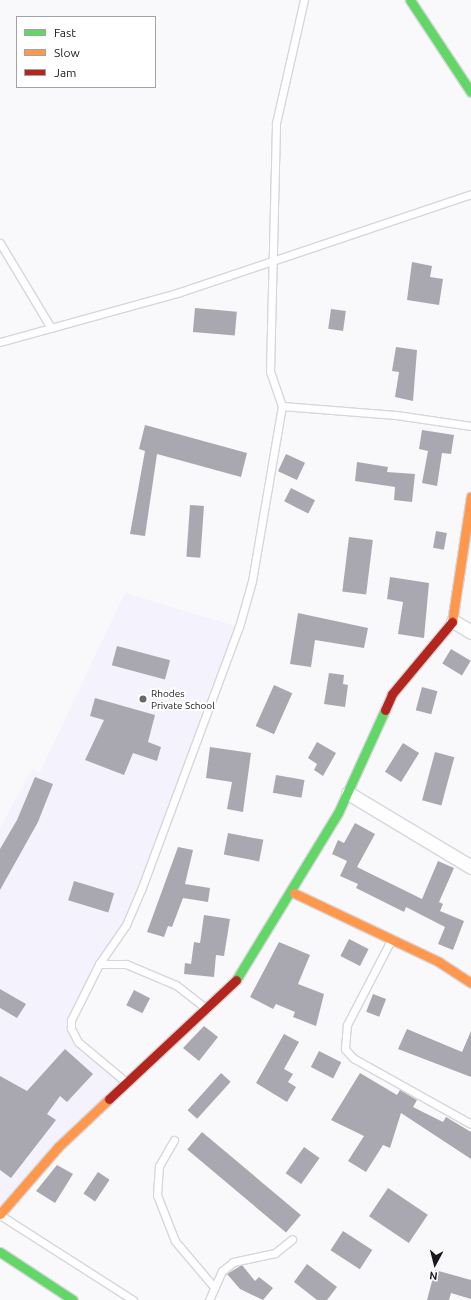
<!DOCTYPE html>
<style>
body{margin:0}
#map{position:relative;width:471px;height:1300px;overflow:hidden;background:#f9f9fb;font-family:Ubuntu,sans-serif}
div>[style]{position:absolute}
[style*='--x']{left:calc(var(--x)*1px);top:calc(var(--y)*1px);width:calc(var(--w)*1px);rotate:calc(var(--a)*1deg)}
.built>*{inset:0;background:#f3f2fd}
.building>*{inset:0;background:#a9a8b0;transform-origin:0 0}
.roads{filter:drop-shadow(1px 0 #d7d6db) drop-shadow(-1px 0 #d7d6db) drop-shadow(0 1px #d7d6db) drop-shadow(0 -1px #d7d6db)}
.lane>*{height:7px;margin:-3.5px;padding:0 3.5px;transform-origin:3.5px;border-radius:3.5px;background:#fefefe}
.street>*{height:13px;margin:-6.5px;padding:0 6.5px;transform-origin:6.5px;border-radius:6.5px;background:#fefefe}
.fast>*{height:9px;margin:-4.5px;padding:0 4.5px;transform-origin:4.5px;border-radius:4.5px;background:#63d668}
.slow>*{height:9px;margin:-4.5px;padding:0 4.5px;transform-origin:4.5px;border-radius:4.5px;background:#ff974d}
.jam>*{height:9px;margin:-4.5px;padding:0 4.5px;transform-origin:4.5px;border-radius:4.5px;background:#b3261e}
.dots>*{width:11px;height:11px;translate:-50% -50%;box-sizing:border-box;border:2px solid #fff;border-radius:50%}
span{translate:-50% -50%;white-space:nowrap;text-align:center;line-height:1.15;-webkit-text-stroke:4px #fff;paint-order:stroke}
.poi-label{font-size:10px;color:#19181f}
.left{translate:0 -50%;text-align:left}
.legend{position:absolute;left:16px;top:16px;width:140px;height:72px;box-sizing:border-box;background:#fff;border:1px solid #a3a3a5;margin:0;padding:5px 7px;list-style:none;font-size:12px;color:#19181f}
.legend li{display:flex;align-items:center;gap:8px;height:20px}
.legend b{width:20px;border:1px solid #a3a3a5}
.north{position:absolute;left:415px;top:1244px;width:40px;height:40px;-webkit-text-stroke:3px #fff;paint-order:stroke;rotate:187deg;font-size:11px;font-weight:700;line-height:16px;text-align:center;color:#19181f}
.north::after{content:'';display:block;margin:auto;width:14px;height:18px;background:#19181f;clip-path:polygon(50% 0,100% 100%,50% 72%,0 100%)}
</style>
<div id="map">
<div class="built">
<div style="clip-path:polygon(125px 593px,239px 627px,126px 925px,73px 1012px,73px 1036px,126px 1082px,0 1214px,0 829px,32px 769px,40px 772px)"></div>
</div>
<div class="building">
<div style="clip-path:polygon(412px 262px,432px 266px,430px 277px,443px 279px,439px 305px,407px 300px)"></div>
<div style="left:195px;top:308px;width:42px;height:24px;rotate:5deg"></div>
<div style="left:331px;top:309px;width:15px;height:20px;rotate:8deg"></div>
<div style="clip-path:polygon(396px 347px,417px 350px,413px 401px,395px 397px,399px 372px,392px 371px)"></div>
<div style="clip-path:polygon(145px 425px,247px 453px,241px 477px,157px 454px,145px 536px,130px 534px,145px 451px,139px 449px)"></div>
<div style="clip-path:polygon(422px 430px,454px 435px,451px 454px,442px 453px,437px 486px,422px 483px,428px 451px,419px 449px)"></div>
<div style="left:286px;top:454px;width:21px;height:19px;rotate:25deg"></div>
<div style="clip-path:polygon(357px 462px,388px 467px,387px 472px,415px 474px,412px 502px,394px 500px,395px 487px,355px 481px)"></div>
<div style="left:291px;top:488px;width:27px;height:15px;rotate:27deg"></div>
<div style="left:190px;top:505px;width:14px;height:52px;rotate:4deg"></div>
<div style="left:436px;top:531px;width:11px;height:17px;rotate:10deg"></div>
<div style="left:349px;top:537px;width:24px;height:55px;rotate:7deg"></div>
<div style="clip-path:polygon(390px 577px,429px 583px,424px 638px,398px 634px,403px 602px,387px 599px)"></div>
<div style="clip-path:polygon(298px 613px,368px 628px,364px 648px,315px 640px,311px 667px,290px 664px)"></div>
<div style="left:117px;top:646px;width:55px;height:20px;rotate:15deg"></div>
<div style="left:451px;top:649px;width:23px;height:17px;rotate:31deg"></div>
<div style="clip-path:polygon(329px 673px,344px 675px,343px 684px,348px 685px,345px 707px,324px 704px)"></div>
<div style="left:274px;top:685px;width:20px;height:45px;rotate:24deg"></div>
<div style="left:422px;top:687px;width:16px;height:24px;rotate:15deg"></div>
<div style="clip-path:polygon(95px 698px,155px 715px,148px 742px,161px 747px,157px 761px,133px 753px,124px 775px,85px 760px,104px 720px,90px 716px)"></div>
<div style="clip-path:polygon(317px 742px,336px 753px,323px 776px,314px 770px,317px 764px,308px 758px)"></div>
<div style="left:403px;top:743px;width:19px;height:34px;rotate:32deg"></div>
<div style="clip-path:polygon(210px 747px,251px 753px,243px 812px,227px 809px,232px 782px,206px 778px)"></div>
<div style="left:435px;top:752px;width:20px;height:50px;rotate:15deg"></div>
<div style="left:276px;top:775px;width:29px;height:18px;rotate:10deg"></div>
<div style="clip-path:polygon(35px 777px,53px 784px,38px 822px,0 890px,0 849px,17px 820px)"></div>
<div style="clip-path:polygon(355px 823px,375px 834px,357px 867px,422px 899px,438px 861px,454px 868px,439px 902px,443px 904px,440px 911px,464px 921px,453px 950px,438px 944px,445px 927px,406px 907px,404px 912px,356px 888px,358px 884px,340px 876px,347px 861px,332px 854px,338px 840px,344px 843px)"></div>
<div style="left:228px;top:833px;width:36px;height:22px;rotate:11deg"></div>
<div style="clip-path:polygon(178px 847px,193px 850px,185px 884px,210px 888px,208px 902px,183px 898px,172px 927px,168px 926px,164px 937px,147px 932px)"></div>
<div style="left:74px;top:881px;width:42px;height:20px;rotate:17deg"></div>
<div style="clip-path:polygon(204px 915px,230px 919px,224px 956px,216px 955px,214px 977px,184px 974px,185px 963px,191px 964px,194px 942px,200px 943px)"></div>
<div style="left:349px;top:939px;width:22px;height:19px;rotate:27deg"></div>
<div style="clip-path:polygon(279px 942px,310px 955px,298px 984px,324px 994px,316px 1026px,293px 1017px,295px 1012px,276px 1004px,273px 1009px,250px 997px)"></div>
<div style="clip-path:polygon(0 989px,26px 1004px,17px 1018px,0 1008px)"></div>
<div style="left:134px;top:990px;width:18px;height:17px;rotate:27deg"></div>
<div style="left:373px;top:994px;width:14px;height:19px;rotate:21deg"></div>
<div style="clip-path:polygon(204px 1026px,218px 1037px,199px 1061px,183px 1048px)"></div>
<div style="clip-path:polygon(407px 1029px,462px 1052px,471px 1031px,471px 1077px,398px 1049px)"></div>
<div style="clip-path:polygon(284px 1034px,299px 1042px,284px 1069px,293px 1074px,288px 1082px,296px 1087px,287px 1102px,256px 1083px)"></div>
<div style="clip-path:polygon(65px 1049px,93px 1074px,67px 1102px,60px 1096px,47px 1114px,56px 1120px,11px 1178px,0 1170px,0 1076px,27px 1091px)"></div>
<div style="left:319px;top:1051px;width:25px;height:18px;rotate:27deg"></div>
<div style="left:221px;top:1073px;width:13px;height:50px;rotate:42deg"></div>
<div style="clip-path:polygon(360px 1073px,397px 1095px,400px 1090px,417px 1100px,413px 1107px,443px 1122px,446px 1117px,471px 1132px,471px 1159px,401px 1113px,390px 1148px,383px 1145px,366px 1172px,348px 1161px,364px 1136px,331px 1120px)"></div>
<div style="left:202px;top:1132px;width:129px;height:23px;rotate:40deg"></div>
<div style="left:304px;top:1147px;width:19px;height:32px;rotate:35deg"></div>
<div style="clip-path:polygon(57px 1165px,73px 1174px,55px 1203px,36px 1191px)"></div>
<div style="left:98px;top:1172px;width:14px;height:26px;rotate:34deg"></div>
<div style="left:388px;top:1188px;width:48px;height:34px;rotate:34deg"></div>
<div style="left:343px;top:1231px;width:35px;height:23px;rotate:33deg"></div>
<div style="clip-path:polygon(307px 1264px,337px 1287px,327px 1300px,317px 1300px,294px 1282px)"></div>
<div style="clip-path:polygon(242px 1265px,255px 1281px,259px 1277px,273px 1288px,263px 1300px,240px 1289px,227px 1274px)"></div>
<div style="clip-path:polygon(435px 1270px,471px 1280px,471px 1299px,451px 1293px,449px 1300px,427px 1300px)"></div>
</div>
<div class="roads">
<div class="lane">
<div style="--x:0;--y:243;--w:99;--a:59"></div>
<div style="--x:0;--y:342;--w:187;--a:-15.5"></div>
<div style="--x:180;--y:292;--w:307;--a:-18.6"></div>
<div style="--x:282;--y:406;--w:114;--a:4.5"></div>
<div style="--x:396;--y:415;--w:76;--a:8.3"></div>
<div style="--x:391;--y:940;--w:96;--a:117.4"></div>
<div style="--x:347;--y:1025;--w:24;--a:95"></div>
<div style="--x:345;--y:1049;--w:12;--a:48"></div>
<div style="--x:353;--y:1058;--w:135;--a:29.2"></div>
<div style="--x:99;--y:964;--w:27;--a:0"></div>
<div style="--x:126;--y:964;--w:54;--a:22.8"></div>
<div style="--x:176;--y:985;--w:37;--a:38"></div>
<div style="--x:126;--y:1082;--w:62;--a:-140.2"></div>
<div style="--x:78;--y:1042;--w:16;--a:-117"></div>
<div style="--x:71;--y:1028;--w:8;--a:-90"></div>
<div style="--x:71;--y:1020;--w:63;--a:-63.4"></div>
<div style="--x:99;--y:964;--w:47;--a:-55.3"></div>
<div style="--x:126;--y:925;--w:38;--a:-67"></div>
<div style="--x:141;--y:890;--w:281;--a:-69.6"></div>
<div style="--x:239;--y:627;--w:48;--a:-74.2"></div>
<div style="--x:252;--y:581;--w:178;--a:-80.3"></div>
<div style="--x:282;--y:406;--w:37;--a:-109"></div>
<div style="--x:270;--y:371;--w:248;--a:-88.6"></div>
<div style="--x:276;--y:123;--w:126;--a:-77.2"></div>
<div style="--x:174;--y:1140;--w:30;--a:120"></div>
<div style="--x:159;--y:1166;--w:29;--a:94"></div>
<div style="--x:157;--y:1195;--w:49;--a:68.6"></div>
<div style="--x:175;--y:1241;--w:60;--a:49.7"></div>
<div style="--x:0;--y:1215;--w:158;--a:32.6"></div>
<div style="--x:209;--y:1300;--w:32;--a:-66"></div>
<div style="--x:222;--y:1271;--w:14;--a:-39"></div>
<div style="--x:233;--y:1262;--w:43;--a:-12.1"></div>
<div style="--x:275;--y:1253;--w:22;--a:-39"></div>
</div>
<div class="street">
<div style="--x:453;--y:621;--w:21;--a:31"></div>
<div style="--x:348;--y:793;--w:144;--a:31"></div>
</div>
<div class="fast">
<div style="--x:410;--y:0;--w:110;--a:56.5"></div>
<div style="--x:236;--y:980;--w:196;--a:-58.6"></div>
<div style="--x:338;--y:813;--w:113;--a:-65.5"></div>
<div style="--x:0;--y:1252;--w:87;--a:33.3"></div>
</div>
<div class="slow">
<div style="--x:452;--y:622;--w:127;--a:-81.4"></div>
<div style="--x:294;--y:893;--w:161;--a:25.4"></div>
<div style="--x:439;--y:962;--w:38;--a:33"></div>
<div style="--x:0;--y:1214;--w:89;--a:-49.1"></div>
<div style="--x:58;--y:1147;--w:70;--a:-43.3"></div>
</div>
<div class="jam">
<div style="--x:385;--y:710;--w:17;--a:-66"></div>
<div style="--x:392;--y:694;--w:94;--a:-50.2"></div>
<div style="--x:109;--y:1099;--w:174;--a:-43.1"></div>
</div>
</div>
<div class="dots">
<div style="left:143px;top:699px;background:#67676c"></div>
</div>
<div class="poi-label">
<span class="left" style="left:151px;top:699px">Rhodes<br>Private School</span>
</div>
<ul class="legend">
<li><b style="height:5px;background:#63d668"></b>Fast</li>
<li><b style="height:5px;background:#ff974d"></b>Slow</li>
<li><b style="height:5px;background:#b3261e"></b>Jam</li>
</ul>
<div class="north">N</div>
</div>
